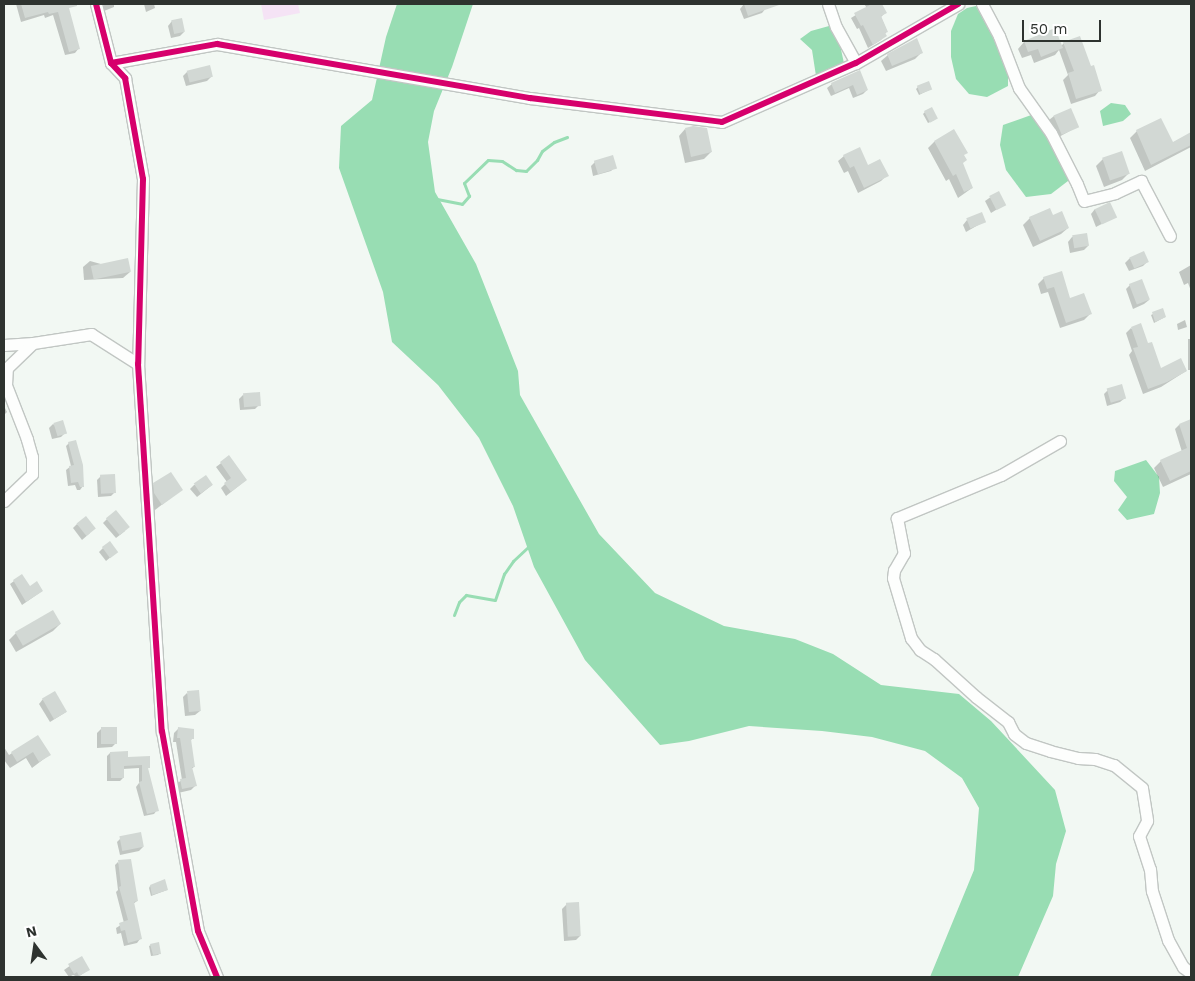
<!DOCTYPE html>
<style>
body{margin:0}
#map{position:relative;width:1195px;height:981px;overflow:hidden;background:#f2f8f3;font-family:"Work Sans",sans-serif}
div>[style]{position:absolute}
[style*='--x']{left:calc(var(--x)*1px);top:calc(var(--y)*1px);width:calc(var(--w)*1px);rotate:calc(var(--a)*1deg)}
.green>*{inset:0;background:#f5e3f5}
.water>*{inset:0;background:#98ddb3}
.shadow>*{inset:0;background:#0003;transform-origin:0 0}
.stream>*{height:3px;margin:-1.5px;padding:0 1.5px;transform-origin:1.5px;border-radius:1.5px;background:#98ddb3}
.building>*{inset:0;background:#d2d8d4;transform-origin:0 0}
.roads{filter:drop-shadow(1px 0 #c1c6c3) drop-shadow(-1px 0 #c1c6c3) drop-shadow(0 1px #c1c6c3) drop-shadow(0 -1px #c1c6c3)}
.minor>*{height:11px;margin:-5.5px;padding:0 5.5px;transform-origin:5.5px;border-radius:5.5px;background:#fdfefd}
.cycleway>*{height:6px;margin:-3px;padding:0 3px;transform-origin:3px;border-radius:3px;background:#d6006c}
span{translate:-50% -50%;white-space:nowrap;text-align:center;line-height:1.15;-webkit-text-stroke:4.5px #fff;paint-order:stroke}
.frame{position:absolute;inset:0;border:5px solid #2e332f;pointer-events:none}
.north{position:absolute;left:10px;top:921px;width:50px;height:50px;-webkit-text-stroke:4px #fff;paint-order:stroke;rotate:346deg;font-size:14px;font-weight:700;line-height:20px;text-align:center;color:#2e332f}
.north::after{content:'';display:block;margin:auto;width:18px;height:22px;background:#2e332f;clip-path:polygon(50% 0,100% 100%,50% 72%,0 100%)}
.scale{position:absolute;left:1022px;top:20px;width:79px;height:22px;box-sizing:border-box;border:2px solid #2e332f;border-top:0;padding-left:6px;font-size:15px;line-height:18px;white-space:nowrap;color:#2e332f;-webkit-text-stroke:4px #fff;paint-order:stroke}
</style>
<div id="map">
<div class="green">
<div style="clip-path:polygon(261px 4px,298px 4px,300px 13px,264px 20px)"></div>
</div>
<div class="water">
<div style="clip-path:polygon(397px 4px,473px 4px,452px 67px,434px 111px,428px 142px,435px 192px,476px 264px,518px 371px,520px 395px,599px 534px,655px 593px,724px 626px,795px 639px,833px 654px,881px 685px,959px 694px,991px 721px,1055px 790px,1066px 831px,1056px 864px,1053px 896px,1018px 977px,930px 977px,974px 870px,979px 808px,962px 778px,925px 751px,872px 737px,822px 731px,749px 726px,689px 741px,660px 745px,585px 660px,534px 567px,513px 506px,479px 438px,438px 385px,392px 342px,383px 292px,339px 168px,341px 126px,372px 100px,386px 37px)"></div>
<div style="clip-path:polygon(976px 6px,996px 43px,1008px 72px,1008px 86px,987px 97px,969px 94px,956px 79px,951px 57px,951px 31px,958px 14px,967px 8px)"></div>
<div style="clip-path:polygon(829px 26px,839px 40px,845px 68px,816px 76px,812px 50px,800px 39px,811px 31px)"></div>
<div style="clip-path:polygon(1111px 103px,1125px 105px,1131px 114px,1123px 121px,1103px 126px,1100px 111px)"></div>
<div style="clip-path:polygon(1034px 114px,1068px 174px,1068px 181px,1051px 194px,1026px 197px,1006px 170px,1000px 145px,1003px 125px)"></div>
<div style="clip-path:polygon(1146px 460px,1159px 477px,1160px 493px,1154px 514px,1127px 520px,1118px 510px,1127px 497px,1114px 481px,1115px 471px)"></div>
</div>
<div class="shadow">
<div style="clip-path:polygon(16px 4px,66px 4px,79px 48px,75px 53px,65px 55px,53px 15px,45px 18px,44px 15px,21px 22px)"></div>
<div style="clip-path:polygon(104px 4px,114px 4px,114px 7px,104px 11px)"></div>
<div style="clip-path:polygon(144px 4px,154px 4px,155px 8px,146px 12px)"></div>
<div style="clip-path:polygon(744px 4px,765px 4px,766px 8px,762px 13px,744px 19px,740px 9px)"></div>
<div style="clip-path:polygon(864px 4px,880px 4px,885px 13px,881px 17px,887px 31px,881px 40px,868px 48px,859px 28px,857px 29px,851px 18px,867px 8px)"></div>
<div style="clip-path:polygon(172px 21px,184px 32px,180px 36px,171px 38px,168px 26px)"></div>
<div style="clip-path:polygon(1054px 30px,1061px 46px,1064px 43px,1100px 90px,1095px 96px,1071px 104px,1063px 80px,1068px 75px,1059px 50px,1055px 55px,1034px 63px,1031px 55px,1022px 58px,1018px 49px,1024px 42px)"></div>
<div style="clip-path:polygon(922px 52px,915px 59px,886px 71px,881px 61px,888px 55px)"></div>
<div style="clip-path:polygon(187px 72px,211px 77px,207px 81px,186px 86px,183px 76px)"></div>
<div style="clip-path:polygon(859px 72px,867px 90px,863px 94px,853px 98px,849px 88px,831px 96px,827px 88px,832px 84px)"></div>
<div style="clip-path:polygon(918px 87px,929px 90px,919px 95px,916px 89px)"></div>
<div style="clip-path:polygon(925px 112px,934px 120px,928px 123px,923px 114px)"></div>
<div style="clip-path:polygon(1054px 116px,1077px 127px,1057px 138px,1049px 120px)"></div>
<div style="clip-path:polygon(685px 129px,711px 152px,704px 159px,685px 163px,679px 136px)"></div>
<div style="clip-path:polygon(954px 131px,963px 156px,962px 164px,972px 188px,958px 198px,949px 179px,946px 181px,928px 148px,934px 142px)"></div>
<div style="clip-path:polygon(1137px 131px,1172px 143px,1191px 134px,1191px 147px,1145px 171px,1130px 138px)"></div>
<div style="clip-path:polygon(844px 156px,868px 166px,887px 175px,881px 181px,858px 193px,848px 171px,844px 173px,838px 161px)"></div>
<div style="clip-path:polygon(1103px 159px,1129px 173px,1122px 180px,1104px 187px,1096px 166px)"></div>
<div style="clip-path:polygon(595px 162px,615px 167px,611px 171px,593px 176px,591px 166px)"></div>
<div style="clip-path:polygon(998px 192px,1004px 205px,991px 213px,985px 201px)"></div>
<div style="clip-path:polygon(1095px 209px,1115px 217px,1096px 227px,1091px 214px)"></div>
<div style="clip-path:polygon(1053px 217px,1068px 228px,1061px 234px,1033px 247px,1023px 225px,1030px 218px)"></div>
<div style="clip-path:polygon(967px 220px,985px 221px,966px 232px,963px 225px)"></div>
<div style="clip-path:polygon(1086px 235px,1088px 246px,1084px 250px,1070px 253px,1068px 242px,1072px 237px)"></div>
<div style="clip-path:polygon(1130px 258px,1147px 262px,1143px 266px,1129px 271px,1125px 263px)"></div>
<div style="clip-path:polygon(90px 261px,130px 272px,123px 278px,84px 280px,83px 267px)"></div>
<div style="clip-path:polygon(1191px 265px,1191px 291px,1188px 283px,1184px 285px,1179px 272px)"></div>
<div style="clip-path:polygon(1044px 278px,1069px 299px,1090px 314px,1084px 320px,1060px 328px,1048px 292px,1041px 294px,1038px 284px)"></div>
<div style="clip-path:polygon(1130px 285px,1149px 300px,1144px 304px,1133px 309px,1126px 289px)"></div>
<div style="clip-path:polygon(1162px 310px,1165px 317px,1154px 323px,1151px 315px)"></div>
<div style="clip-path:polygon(1185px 320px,1187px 327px,1178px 330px,1177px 324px)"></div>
<div style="clip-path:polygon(1131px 328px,1147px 345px,1161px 370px,1186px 371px,1161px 387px,1143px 394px,1129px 355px,1132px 351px,1126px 333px)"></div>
<div style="left:1191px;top:339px;width:31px;height:3px;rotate:90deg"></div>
<div style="clip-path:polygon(1108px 390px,1125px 398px,1120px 402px,1107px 406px,1104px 394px)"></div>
<div style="clip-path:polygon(243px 395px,259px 405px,255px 409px,240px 410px,239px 399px)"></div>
<div style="clip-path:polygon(4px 406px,7px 412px,4px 415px)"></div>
<div style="clip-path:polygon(1191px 421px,1191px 474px,1163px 487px,1154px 468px,1161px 461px,1182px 452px,1175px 429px,1179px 425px)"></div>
<div style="clip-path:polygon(53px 424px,65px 433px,61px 437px,52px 439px,49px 428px)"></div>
<div style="clip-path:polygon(69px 443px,83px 486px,80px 490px,77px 490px,75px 485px,68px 486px,66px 470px,71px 466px,66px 446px)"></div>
<div style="clip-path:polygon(229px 457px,246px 480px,226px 496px,221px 488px,227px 482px,216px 467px)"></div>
<div style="clip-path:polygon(101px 476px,115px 492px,111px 496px,98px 497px,97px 480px)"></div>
<div style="clip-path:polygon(154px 484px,181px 490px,155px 510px,148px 500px,147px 491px)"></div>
<div style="clip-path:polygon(194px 485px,212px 485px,197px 497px,190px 489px)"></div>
<div style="clip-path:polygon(107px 519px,125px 531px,116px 538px,103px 523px)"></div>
<div style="clip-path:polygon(77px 524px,90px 533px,82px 540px,73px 528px)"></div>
<div style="clip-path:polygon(103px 548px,112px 556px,106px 561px,99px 552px)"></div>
<div style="clip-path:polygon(14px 581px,29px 587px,42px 591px,22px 605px,10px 584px)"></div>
<div style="clip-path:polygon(53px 612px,60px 624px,53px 631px,16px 652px,9px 640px,16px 633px)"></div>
<div style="clip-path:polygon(187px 693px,200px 711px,195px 715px,185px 716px,183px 697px)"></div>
<div style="clip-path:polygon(43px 699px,66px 712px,50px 722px,39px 704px)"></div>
<div style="clip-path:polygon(101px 729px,116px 743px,112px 747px,97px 748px,97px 733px)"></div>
<div style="clip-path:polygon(178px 729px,192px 739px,190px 741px,194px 767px,191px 769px,195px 786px,191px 790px,178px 793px,176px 784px,182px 780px,176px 742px,173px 742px,174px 733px)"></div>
<div style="clip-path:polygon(37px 737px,49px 755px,32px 768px,26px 758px,10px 768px,4px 760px,4px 747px,9px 755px)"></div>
<div style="clip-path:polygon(110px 753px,149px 767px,147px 770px,157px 810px,154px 814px,144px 816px,136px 787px,139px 783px,139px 768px,123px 769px,123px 778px,120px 781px,107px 781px,107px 756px)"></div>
<div style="clip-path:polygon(121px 838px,143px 847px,139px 851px,120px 855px,117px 842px)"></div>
<div style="clip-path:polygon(118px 862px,137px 901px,133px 904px,140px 939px,137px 943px,124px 946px,121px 933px,117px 934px,116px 928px,124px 923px,116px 892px,118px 890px,115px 865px)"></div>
<div style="clip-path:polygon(150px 886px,167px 890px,151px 896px,149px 888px)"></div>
<div style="clip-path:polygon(567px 904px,580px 936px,576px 940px,564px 941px,562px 909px)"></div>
<div style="clip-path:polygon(151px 945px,160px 953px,158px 955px,151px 956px,149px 946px)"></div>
<div style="clip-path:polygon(81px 958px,88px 970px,78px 977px,73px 975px,69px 977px,64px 970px)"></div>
</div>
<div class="stream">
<div style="--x:437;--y:199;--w:25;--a:11"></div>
<div style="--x:462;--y:204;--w:11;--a:-49"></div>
<div style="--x:469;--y:196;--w:14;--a:-111"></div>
<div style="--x:464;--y:183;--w:33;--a:-44"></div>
<div style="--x:488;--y:160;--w:14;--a:4"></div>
<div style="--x:502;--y:161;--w:17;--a:33"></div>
<div style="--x:516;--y:170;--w:10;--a:6"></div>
<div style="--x:526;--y:171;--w:16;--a:-45"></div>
<div style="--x:537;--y:160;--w:10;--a:-61"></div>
<div style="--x:542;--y:151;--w:15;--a:-37"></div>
<div style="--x:554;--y:142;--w:14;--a:-21"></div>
<div style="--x:454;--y:615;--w:14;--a:-69"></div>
<div style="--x:459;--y:602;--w:10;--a:-45"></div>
<div style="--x:466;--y:595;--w:29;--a:10"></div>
<div style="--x:495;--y:600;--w:28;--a:-71"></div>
<div style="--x:504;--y:574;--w:16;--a:-55"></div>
<div style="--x:513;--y:561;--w:22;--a:-43"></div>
</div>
<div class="building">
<div style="clip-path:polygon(21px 4px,77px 4px,77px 6px,69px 8px,80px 49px,69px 52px,58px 12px,49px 14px,48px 12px,25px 18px)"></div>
<div style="clip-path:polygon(744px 4px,778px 4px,779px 5px,748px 16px)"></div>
<div style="clip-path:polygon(872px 4px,882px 4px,887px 13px,881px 16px,888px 32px,885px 33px,887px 36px,873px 45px,863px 25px,861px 26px,854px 13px)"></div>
<div style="left:182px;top:18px;width:14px;height:11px;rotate:78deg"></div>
<div style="clip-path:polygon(1055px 28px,1063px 48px,1041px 57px,1038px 49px,1028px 52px,1024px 41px)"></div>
<div style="clip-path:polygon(1080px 36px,1091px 66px,1094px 65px,1102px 91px,1076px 99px,1068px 73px,1074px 71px,1063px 42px)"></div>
<div style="clip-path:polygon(917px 38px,923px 53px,892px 66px,887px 54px)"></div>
<div style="left:210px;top:65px;width:12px;height:24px;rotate:76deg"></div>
<div style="clip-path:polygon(860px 70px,868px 90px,857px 95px,853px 85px,835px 93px,831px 83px)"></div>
<div style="left:929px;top:81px;width:9px;height:13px;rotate:69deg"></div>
<div style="left:932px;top:107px;width:13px;height:9px;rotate:63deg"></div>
<div style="left:1071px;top:108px;width:21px;height:19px;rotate:67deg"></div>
<div style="clip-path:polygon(1161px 118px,1173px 142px,1191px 132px,1191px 145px,1151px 165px,1136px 130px)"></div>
<div style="clip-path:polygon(693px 126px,707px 128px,712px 152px,691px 157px,685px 128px)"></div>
<div style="clip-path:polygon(954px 129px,968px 153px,964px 155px,967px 160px,963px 163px,973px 188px,964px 192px,956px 174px,953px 176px,934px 141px)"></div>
<div style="clip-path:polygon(860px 147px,868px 165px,880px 159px,889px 176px,864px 188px,854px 166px,850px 168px,843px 155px)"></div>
<div style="left:1122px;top:151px;width:24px;height:21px;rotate:71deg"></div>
<div style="left:613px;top:155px;width:14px;height:20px;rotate:73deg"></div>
<div style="left:999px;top:191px;width:16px;height:11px;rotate:63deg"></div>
<div style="left:1110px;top:202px;width:17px;height:17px;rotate:65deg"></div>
<div style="clip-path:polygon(1050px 208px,1053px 215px,1062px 211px,1069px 228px,1040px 241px,1029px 217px)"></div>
<div style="left:982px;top:212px;width:11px;height:17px;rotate:68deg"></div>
<div style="left:1087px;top:233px;width:13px;height:15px;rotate:81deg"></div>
<div style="left:1144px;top:251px;width:12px;height:16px;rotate:66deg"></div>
<div style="left:128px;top:258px;width:14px;height:38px;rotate:78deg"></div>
<div style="clip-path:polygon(1062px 271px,1070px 298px,1084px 293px,1092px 314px,1066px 323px,1054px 287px,1047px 289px,1043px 277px)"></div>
<div style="left:1142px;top:279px;width:22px;height:14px;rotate:69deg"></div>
<div style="clip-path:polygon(1163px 308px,1166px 317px,1155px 322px,1152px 312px)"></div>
<div style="clip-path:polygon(1141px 323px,1148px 343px,1152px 342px,1161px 368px,1181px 358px,1187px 371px,1167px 382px,1148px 389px,1133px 348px,1138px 347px,1131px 327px)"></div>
<div style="left:1122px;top:384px;width:15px;height:16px;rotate:74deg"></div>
<div style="left:260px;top:392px;width:14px;height:17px;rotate:86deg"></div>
<div style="clip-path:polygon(1191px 419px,1191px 471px,1170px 481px,1160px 460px,1187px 448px,1179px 424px)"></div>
<div style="left:63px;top:420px;width:14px;height:10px;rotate:73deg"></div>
<div style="clip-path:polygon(76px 440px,83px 465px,84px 487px,80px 487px,78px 482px,71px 483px,69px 466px,74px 465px,68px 442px)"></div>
<div style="clip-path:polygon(229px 455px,247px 480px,231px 492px,224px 483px,231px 478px,220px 462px)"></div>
<div style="clip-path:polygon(171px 472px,183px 490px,162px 505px,154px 493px,153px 483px)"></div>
<div style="left:115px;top:474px;width:19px;height:15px;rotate:87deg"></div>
<div style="left:206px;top:475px;width:12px;height:15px;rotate:55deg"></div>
<div style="left:116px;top:510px;width:22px;height:13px;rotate:51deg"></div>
<div style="left:86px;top:516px;width:16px;height:12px;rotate:52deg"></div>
<div style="left:110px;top:541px;width:14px;height:10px;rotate:54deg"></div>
<div style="clip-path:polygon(22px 574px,30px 586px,37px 581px,43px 591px,26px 602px,13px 580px)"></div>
<div style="left:53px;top:610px;width:16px;height:44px;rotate:60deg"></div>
<div style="left:199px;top:690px;width:21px;height:12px;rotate:85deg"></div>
<div style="left:55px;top:691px;width:24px;height:15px;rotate:60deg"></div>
<div style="left:101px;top:727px;width:16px;height:17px"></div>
<div style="clip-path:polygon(178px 727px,194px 729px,194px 739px,191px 739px,195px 767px,192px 767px,197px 786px,182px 789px,180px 779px,186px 778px,180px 738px,177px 738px)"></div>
<div style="clip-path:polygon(38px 735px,51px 755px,39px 762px,33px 752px,17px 762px,11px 752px)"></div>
<div style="clip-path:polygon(128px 751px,128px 757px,150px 756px,150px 768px,148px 768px,159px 811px,147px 814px,139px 782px,142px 781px,142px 765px,124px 766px,124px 778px,111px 778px,110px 752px)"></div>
<div style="left:141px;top:832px;width:15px;height:22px;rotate:79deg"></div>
<div style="clip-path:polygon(131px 859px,138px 901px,134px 902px,142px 939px,128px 943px,125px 930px,121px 931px,119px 923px,128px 920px,119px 887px,121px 886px,118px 860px)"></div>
<div style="clip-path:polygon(165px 879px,168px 890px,152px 895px,150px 885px)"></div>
<div style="left:579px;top:902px;width:34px;height:13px;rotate:87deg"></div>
<div style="clip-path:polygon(159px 942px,161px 954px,153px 955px,150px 944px)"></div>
<div style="clip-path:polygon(82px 956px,90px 970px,79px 976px,77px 972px,74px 974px,68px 964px)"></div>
</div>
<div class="roads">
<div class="minor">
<div style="--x:96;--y:4;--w:61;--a:75.7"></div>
<div style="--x:111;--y:63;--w:21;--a:47"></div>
<div style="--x:125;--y:78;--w:103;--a:79.9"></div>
<div style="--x:143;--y:179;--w:185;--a:91.5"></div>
<div style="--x:138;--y:364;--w:368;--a:86.3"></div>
<div style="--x:162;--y:731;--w:203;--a:79.8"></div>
<div style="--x:198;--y:931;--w:50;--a:67.6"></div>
<div style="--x:828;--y:4;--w:24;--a:71"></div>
<div style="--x:836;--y:27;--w:41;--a:60.9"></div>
<div style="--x:982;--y:4;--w:36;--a:62"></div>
<div style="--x:999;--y:36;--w:56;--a:69"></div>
<div style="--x:1019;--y:88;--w:55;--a:54.6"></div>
<div style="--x:1051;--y:133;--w:57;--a:63"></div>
<div style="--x:1077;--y:184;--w:18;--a:68"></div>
<div style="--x:1084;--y:201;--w:32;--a:-14"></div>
<div style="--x:1115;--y:193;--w:29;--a:-25"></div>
<div style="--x:1141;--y:181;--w:62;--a:62.2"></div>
<div style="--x:111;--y:63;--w:108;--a:-10.2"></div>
<div style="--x:217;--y:44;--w:318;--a:9.8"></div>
<div style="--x:530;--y:98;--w:193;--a:7.1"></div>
<div style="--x:722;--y:122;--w:146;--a:-23.8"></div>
<div style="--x:856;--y:63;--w:118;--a:-30"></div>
<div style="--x:4;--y:345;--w:29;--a:-4"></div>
<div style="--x:33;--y:343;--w:59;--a:-8.8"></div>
<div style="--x:91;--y:334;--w:56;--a:32.6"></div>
<div style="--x:1060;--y:441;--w:68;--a:150"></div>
<div style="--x:1001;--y:475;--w:113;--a:157.5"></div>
<div style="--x:897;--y:518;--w:36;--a:79"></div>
<div style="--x:904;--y:553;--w:20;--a:120"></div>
<div style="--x:894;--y:570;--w:8;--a:97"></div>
<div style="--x:893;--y:578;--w:63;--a:73.3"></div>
<div style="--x:911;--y:638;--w:15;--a:53"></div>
<div style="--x:920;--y:650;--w:17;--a:33"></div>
<div style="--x:934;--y:659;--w:57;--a:42.1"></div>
<div style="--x:976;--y:697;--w:41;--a:38"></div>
<div style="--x:1008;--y:722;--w:13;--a:63"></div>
<div style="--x:1014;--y:734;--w:15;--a:37"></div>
<div style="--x:1026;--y:743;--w:25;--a:18"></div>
<div style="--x:1050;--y:751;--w:29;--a:14"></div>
<div style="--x:1078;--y:758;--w:17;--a:3"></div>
<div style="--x:1095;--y:759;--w:20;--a:18"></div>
<div style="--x:1114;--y:765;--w:36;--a:39"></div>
<div style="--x:1142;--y:788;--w:33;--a:81"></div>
<div style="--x:1147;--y:821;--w:17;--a:118"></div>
<div style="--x:1139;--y:836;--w:35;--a:72"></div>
<div style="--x:1150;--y:869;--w:22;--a:85"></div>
<div style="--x:1152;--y:891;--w:52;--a:71.9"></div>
<div style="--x:1168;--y:940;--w:31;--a:61"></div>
<div style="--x:1183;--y:967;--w:10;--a:37"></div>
<div style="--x:4;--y:501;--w:39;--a:-44"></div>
<div style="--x:32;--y:474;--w:17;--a:-90"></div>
<div style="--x:32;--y:457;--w:19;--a:-106"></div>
<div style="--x:27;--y:439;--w:58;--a:-111.3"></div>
<div style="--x:6;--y:385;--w:17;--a:-87"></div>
<div style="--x:7;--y:368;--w:36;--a:-44"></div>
</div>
</div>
<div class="cycleway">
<div style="--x:96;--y:4;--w:61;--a:75.7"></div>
<div style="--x:111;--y:63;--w:21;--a:47"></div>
<div style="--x:125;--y:78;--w:103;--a:79.9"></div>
<div style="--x:143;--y:179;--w:185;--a:91.5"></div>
<div style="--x:138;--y:364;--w:368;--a:86.3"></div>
<div style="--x:162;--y:731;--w:203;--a:79.8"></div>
<div style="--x:198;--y:931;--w:50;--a:67.6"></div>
<div style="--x:111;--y:63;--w:108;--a:-10.2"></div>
<div style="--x:217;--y:44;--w:318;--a:9.8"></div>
<div style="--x:530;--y:98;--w:193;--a:7.1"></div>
<div style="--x:722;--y:122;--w:146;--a:-23.8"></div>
<div style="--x:856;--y:63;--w:118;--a:-30"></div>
</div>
<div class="frame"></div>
<div class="north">N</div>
<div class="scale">50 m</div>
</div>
